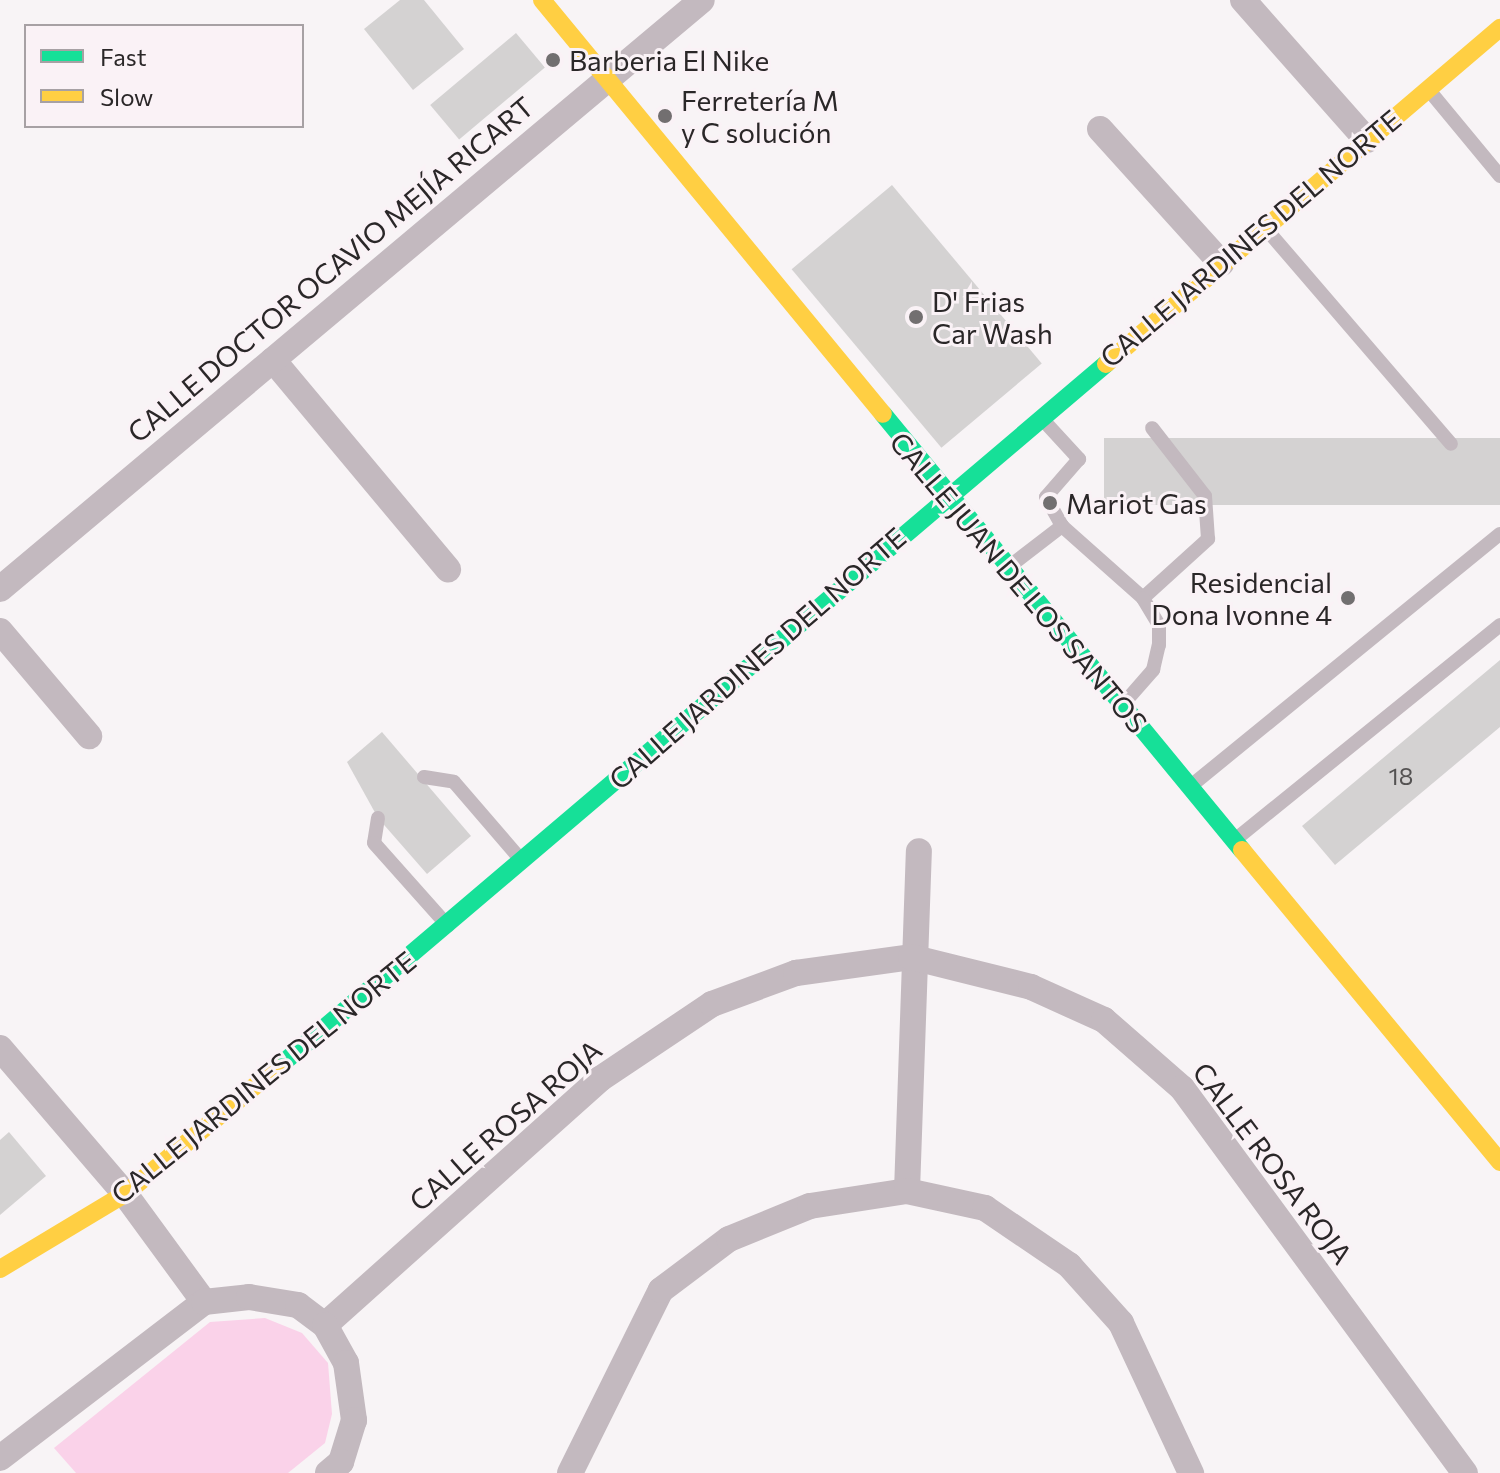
<!DOCTYPE html>
<meta charset="utf-8">
<style>
body{margin:0}
#map{position:relative;width:1500px;height:1473px;overflow:hidden;background:#f8f4f6;font-family:Commissioner,sans-serif}
div>[style]{position:absolute}
[style*='--x']{left:calc(var(--x)*1px);top:calc(var(--y)*1px);width:calc(var(--w)*1px);rotate:calc(var(--a)*1deg)}
.green>*{inset:0;background:#fad2e9}
.building>*{inset:0;background:#d4d2d2;transform-origin:0 0}
.lane>*{height:14px;margin:-7px;padding:0 7px;transform-origin:7px;border-radius:7px;background:#c3b9bf}
.street>*{height:26px;margin:-13px;padding:0 13px;transform-origin:13px;border-radius:13px;background:#c3b9bf}
.fast>*{height:18px;margin:-9px;padding:0 9px;transform-origin:9px;border-radius:9px;background:#16e098}
.slow>*{height:18px;margin:-9px;padding:0 9px;transform-origin:9px;border-radius:9px;background:#ffcf43}
.dots>*{width:22px;height:22px;translate:-50% -50%;box-sizing:border-box;border:4px solid #faf2f6;border-radius:50%}
span{translate:-50% -50%;white-space:nowrap;text-align:center;line-height:1.15;-webkit-text-stroke:6px #faf2f6;paint-order:stroke}
.number-label{font-size:24px;color:#545252}
.number-label span{-webkit-text-stroke-width:0}
.poi-label{font-size:28px;color:#2a2728}
.left{translate:0 -50%;text-align:left}
.right{translate:-100% -50%;text-align:right}
.street-label{font-size:28px;color:#2a2728}
.legend{position:absolute;left:24px;top:24px;width:280px;height:104px;box-sizing:border-box;background:#faf2f6;border:2px solid #a7a1a4;margin:0;padding:10px 14px;list-style:none;font-size:24px;color:#2a2728}
.legend li{display:flex;align-items:center;gap:16px;height:40px}
.legend b{width:40px;border:2px solid #a7a1a4}
</style>
<div id="map">
<div class="green">
<div style="clip-path:polygon(265px 1318px,302px 1333px,328px 1363px,332px 1414px,325px 1443px,288px 1473px,76px 1473px,54px 1448px,210px 1322px)"></div>
</div>
<div class="building">
<div style="clip-path:polygon(400px 0,424px 0,464px 49px,413px 90px,364px 29px)"></div>
<div style="left:516px;top:33px;width:45px;height:112px;rotate:50deg"></div>
<div style="left:892px;top:185px;width:233px;height:131px;rotate:50deg"></div>
<div style="left:1500px;top:438px;width:67px;height:396px;rotate:90deg"></div>
<div style="clip-path:polygon(1500px 660px,1500px 727px,1335px 865px,1302px 826px)"></div>
<div style="clip-path:polygon(382px 732px,471px 836px,427px 874px,378px 818px,347px 762px)"></div>
<div style="clip-path:polygon(9px 1132px,46px 1176px,0 1215px,0 1140px)"></div>
</div>
<div class="lane">
<div style="--x:1428;--y:89;--w:113;--a:50.4"></div>
<div style="--x:1267;--y:230;--w:282;--a:49.3"></div>
<div style="--x:1044;--y:421;--w:52;--a:47.4"></div>
<div style="--x:1079;--y:459;--w:50;--a:131"></div>
<div style="--x:1046;--y:497;--w:33;--a:61"></div>
<div style="--x:1010;--y:566;--w:66;--a:-37.6"></div>
<div style="--x:1062;--y:526;--w:108;--a:41.6"></div>
<div style="--x:1143;--y:598;--w:88;--a:-42.2"></div>
<div style="--x:1208;--y:539;--w:43;--a:-94"></div>
<div style="--x:1205;--y:496;--w:86;--a:-127.9"></div>
<div style="--x:1125;--y:702;--w:43;--a:-48.8"></div>
<div style="--x:1153;--y:670;--w:26;--a:-77"></div>
<div style="--x:1159;--y:645;--w:20;--a:-90"></div>
<div style="--x:1159;--y:625;--w:31;--a:-121"></div>
<div style="--x:424;--y:777;--w:30;--a:9"></div>
<div style="--x:454;--y:782;--w:104;--a:49.3"></div>
<div style="--x:1192;--y:785;--w:397;--a:-39.2"></div>
<div style="--x:378;--y:818;--w:25;--a:99"></div>
<div style="--x:374;--y:843;--w:111;--a:48.3"></div>
<div style="--x:1236;--y:839;--w:340;--a:-39"></div>
</div>
<div class="street">
<div style="--x:1243;--y:0;--w:187;--a:48.5"></div>
<div style="--x:1100;--y:129;--w:181;--a:47.9"></div>
<div style="--x:273;--y:360;--w:273;--a:50.1"></div>
<div style="--x:0;--y:589;--w:916;--a:-40"></div>
<div style="--x:0;--y:631;--w:138;--a:49.7"></div>
<div style="--x:0;--y:1048;--w:192;--a:49.4"></div>
<div style="--x:125;--y:1194;--w:134;--a:53.8"></div>
<div style="--x:907;--y:1191;--w:340;--a:-88"></div>
<div style="--x:325;--y:1325;--w:369;--a:-41.8"></div>
<div style="--x:600;--y:1079;--w:135;--a:-33.8"></div>
<div style="--x:712;--y:1004;--w:90;--a:-20.3"></div>
<div style="--x:796;--y:973;--w:116;--a:-7.9"></div>
<div style="--x:911;--y:957;--w:124;--a:14"></div>
<div style="--x:1031;--y:987;--w:80;--a:24.3"></div>
<div style="--x:1104;--y:1020;--w:103;--a:41.1"></div>
<div style="--x:1182;--y:1088;--w:478;--a:53.7"></div>
<div style="--x:0;--y:1458;--w:257;--a:-37.4"></div>
<div style="--x:204;--y:1302;--w:45;--a:-6.3"></div>
<div style="--x:249;--y:1297;--w:50;--a:9.3"></div>
<div style="--x:298;--y:1305;--w:34;--a:37"></div>
<div style="--x:325;--y:1325;--w:43;--a:61.1"></div>
<div style="--x:346;--y:1363;--w:58;--a:82"></div>
<div style="--x:354;--y:1420;--w:44;--a:107.2"></div>
<div style="--x:341;--y:1462;--w:17;--a:140"></div>
<div style="--x:570;--y:1473;--w:204;--a:-63.6"></div>
<div style="--x:661;--y:1290;--w:85;--a:-36.9"></div>
<div style="--x:729;--y:1239;--w:87;--a:-22.2"></div>
<div style="--x:810;--y:1206;--w:98;--a:-8.8"></div>
<div style="--x:907;--y:1191;--w:80;--a:12.3"></div>
<div style="--x:985;--y:1208;--w:102;--a:34.2"></div>
<div style="--x:1069;--y:1265;--w:78;--a:48.1"></div>
<div style="--x:1121;--y:1323;--w:166;--a:65"></div>
</div>
<div class="fast">
<div style="--x:883;--y:414;--w:565;--a:50.53"></div>
<div style="--x:277;--y:1068;--w:1088;--a:-40.34"></div>
</div>
<div class="slow">
<div style="--x:542;--y:0;--w:536;--a:50.52"></div>
<div style="--x:1106;--y:364;--w:518;--a:-40.46"></div>
<div style="--x:1242;--y:850;--w:405;--a:50.4"></div>
<div style="--x:0;--y:1269;--w:146;--a:-31"></div>
<div style="--x:125;--y:1194;--w:197;--a:-39.7"></div>
</div>
<div class="dots">
<div style="left:553px;top:60px;background:#726f70"></div>
<div style="left:665px;top:116px;background:#726f70"></div>
<div style="left:916px;top:317px;background:#726f70"></div>
<div style="left:1050px;top:503px;background:#726f70"></div>
<div style="left:1348px;top:598px;background:#726f70"></div>
</div>
<div class="number-label">
<span style="left:1401px;top:776px">18</span>
</div>
<div class="poi-label">
<span class="left" style="left:569px;top:60px">Barberia El Nike</span>
<span class="left" style="left:681px;top:116px">Ferretería M<br>y C solución</span>
<span class="left" style="left:932px;top:317px">D' Frias<br>Car Wash</span>
<span class="left" style="left:1066px;top:503px">Mariot Gas</span>
<span class="right" style="left:1332px;top:598px">Residencial<br>Dona Ivonne 4</span>
</div>
<div class="street-label">
<span style="left:1250px;top:238px;rotate:-40deg">CALLE JARDINES DEL NORTE</span>
<span style="left:330px;top:269px;rotate:-40deg">CALLE DOCTOR OCAVIO MEJÍA RICART</span>
<span style="left:1019px;top:582px;rotate:50deg">CALLE JUAN DE LOS SANTOS</span>
<span style="left:757px;top:658px;rotate:-41deg">CALLE JARDINES DEL NORTE</span>
<span style="left:263px;top:1077px;rotate:-39deg">CALLE JARDINES DEL NORTE</span>
<span style="left:505px;top:1125px;rotate:-41deg">CALLE ROSA ROJA</span>
<span style="left:1273px;top:1163px;rotate:53deg">CALLE ROSA ROJA</span>
</div>
<ul class="legend">
<li><b style="height:10px;background:#16e098"></b>Fast</li>
<li><b style="height:10px;background:#ffcf43"></b>Slow</li>
</ul>
</div>
